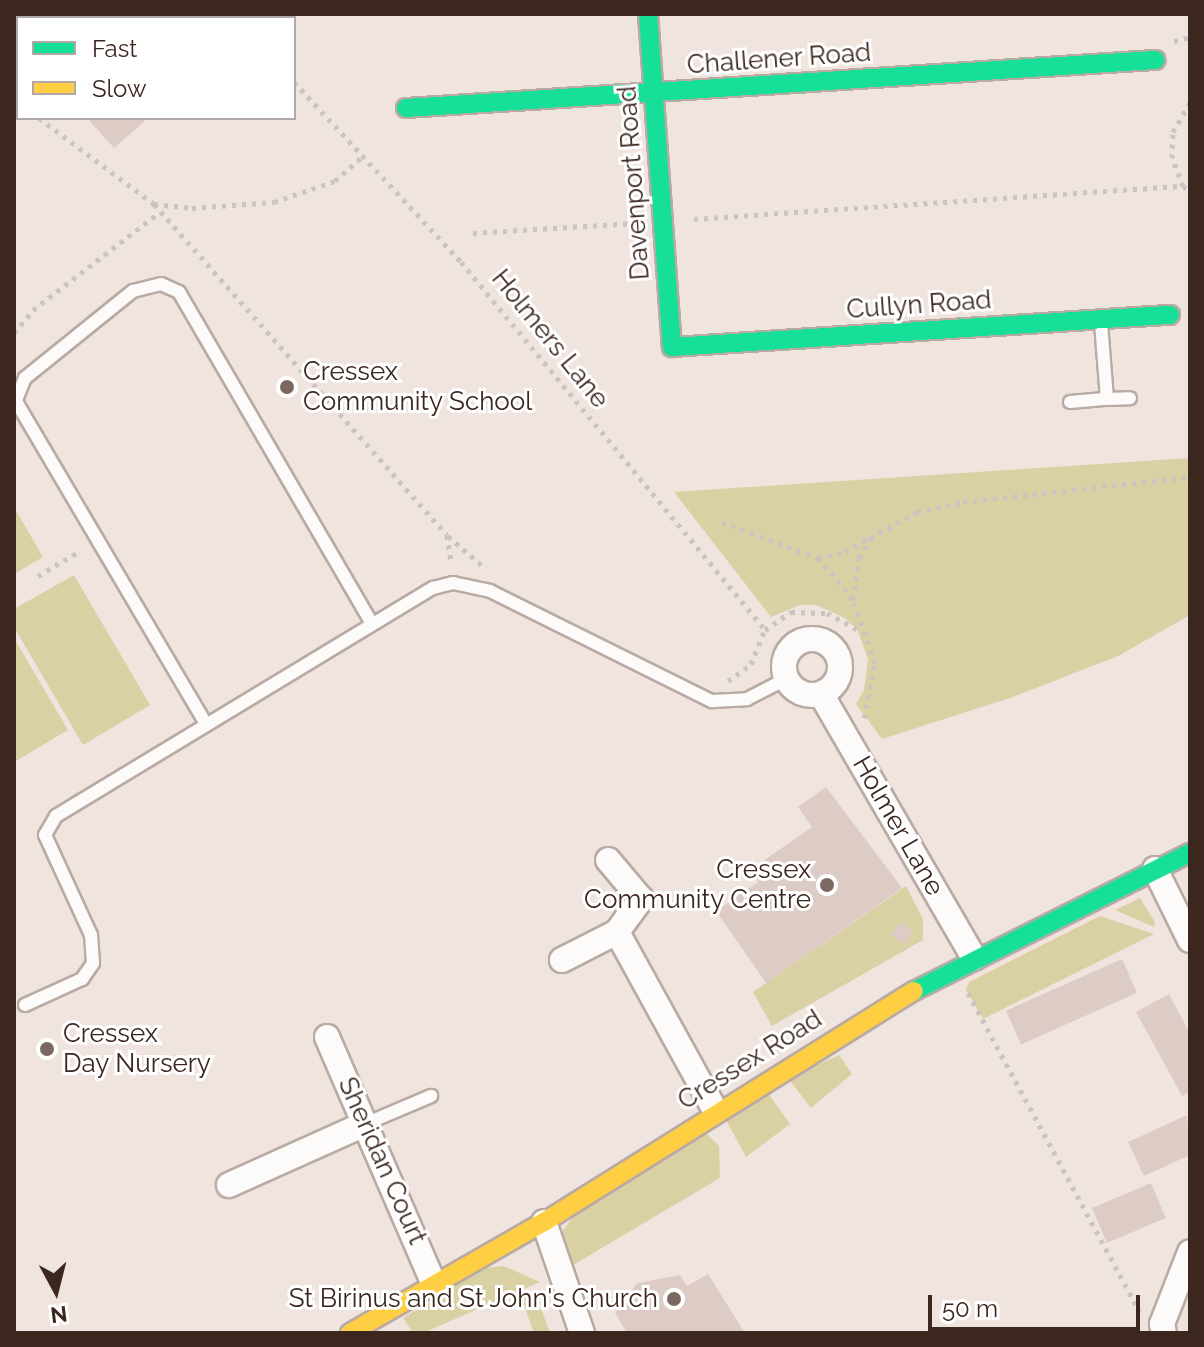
<!DOCTYPE html>
<style>
body{margin:0}
#map{position:relative;width:1204px;height:1347px;overflow:hidden;background:#f0e4de;font-family:Raleway,sans-serif}
div>[style]{position:absolute}
[style*='--x']{left:calc(var(--x)*1px);top:calc(var(--y)*1px);width:calc(var(--w)*1px);rotate:calc(var(--a)*1deg)}
.green>*{inset:0;background:#d9d1a4}
.building>*{inset:0;background:#dcccc5;transform-origin:0 0}
.path>*{height:5px;margin-top:-2.5px;transform-origin:0;background:repeating-linear-gradient(90deg,#cbc4c1 0 4px,transparent 0 10px)}
.roads{filter:drop-shadow(2px 0 #b9aaa3) drop-shadow(-2px 0 #b9aaa3) drop-shadow(0 2px #b9aaa3) drop-shadow(0 -2px #b9aaa3)}
.lane>*{height:12px;margin:-6px;padding:0 6px;transform-origin:6px;border-radius:6px;background:#fdfbfa}
.street>*{height:24px;margin:-12px;padding:0 12px;transform-origin:12px;border-radius:12px;background:#fdfbfa}
.street>.ring{margin:-12px;padding:0;box-sizing:content-box;background:none;border:24px solid #fdfbfa;border-radius:50%}
.fast>*{height:18px;margin:-9px;padding:0 9px;transform-origin:9px;border-radius:9px;background:#16e098}
.slow>*{height:18px;margin:-9px;padding:0 9px;transform-origin:9px;border-radius:9px;background:#ffcf43}
.dots>*{width:22px;height:22px;translate:-50% -50%;box-sizing:border-box;border:4px solid #fff;border-radius:50%}
span{translate:-50% -50%;white-space:nowrap;text-align:center;line-height:1.15;-webkit-text-stroke:6px #fff;paint-order:stroke}
.street-label{font-size:26px;color:#3c271e}
.poi-label{font-size:26px;color:#3c271e}
.left{translate:0 -50%;text-align:left}
.right{translate:-100% -50%;text-align:right}
.frame{position:absolute;inset:0;border:16px solid #3c271e;pointer-events:none}
.legend{position:absolute;left:16px;top:16px;width:280px;height:104px;box-sizing:border-box;background:#fff;border:2px solid #b1a9a5;margin:0;padding:10px 14px;list-style:none;font-size:24px;color:#3c271e}
.legend li{display:flex;align-items:center;gap:16px;height:40px}
.legend b{width:40px;border:2px solid #b1a9a5}
.north{position:absolute;left:16px;top:1251px;width:80px;height:80px;-webkit-text-stroke:6px #fff;paint-order:stroke;rotate:173deg;font-size:22px;font-weight:700;line-height:32px;text-align:center;color:#3c271e}
.north::after{content:'';display:block;margin:auto;width:28px;height:36px;background:#3c271e;clip-path:polygon(50% 0,100% 100%,50% 72%,0 100%)}
.scale{position:absolute;left:928px;top:1295px;width:212px;height:36px;box-sizing:border-box;border:4px solid #3c271e;border-top:0;padding-left:10px;font-size:24px;line-height:28px;white-space:nowrap;color:#3c271e;-webkit-text-stroke:6px #fff;paint-order:stroke}
</style>
<div id="map">
<div class="green">
<div style="clip-path:polygon(1190px 458px,1190px 615px,1118px 656px,1013px 697px,882px 739px,856px 704px,864px 690px,868px 659px,857px 629px,845px 618px,816px 605px,800px 605px,771px 617px,674px 492px)"></div>
<div style="clip-path:polygon(14px 507px,43px 557px,14px 574px)"></div>
<div style="clip-path:polygon(74px 575px,150px 705px,83px 745px,14px 627px,14px 609px)"></div>
<div style="clip-path:polygon(14px 638px,68px 730px,14px 762px)"></div>
<div style="clip-path:polygon(906px 886px,923px 919px,923px 940px,772px 1026px,753px 992px)"></div>
<div style="clip-path:polygon(1140px 898px,1155px 922px,1154px 927px,1115px 910px)"></div>
<div style="clip-path:polygon(1100px 916px,1154px 934px,983px 1019px,966px 990px,969px 982px)"></div>
<div style="clip-path:polygon(839px 1055px,852px 1074px,811px 1108px,788px 1078px)"></div>
<div style="clip-path:polygon(768px 1093px,790px 1124px,746px 1157px,726px 1120px)"></div>
<div style="clip-path:polygon(706px 1133px,719px 1146px,720px 1178px,568px 1268px,562px 1252px,563px 1230px,574px 1216px)"></div>
<div style="clip-path:polygon(504px 1266px,540px 1282px,423px 1333px,413px 1333px,403px 1318px,485px 1268px)"></div>
<div style="clip-path:polygon(530px 1296px,542px 1311px,550px 1333px,534px 1333px,521px 1297px)"></div>
</div>
<div class="building">
<div style="clip-path:polygon(14px 14px,157px 14px,161px 18px,18px 18px,14px 95px)"></div>
<div style="clip-path:polygon(87px 118px,142px 118px,145px 121px,114px 148px)"></div>
<div style="clip-path:polygon(826px 787px,902px 888px,766px 983px,716px 911px,758px 882px,750px 870px,812px 827px,798px 807px)"></div>
<div style="left:900px;top:922px;width:16px;height:16px;rotate:35deg"></div>
<div style="left:1122px;top:959px;width:37px;height:127px;rotate:66deg"></div>
<div style="clip-path:polygon(1169px 994px,1190px 1034px,1190px 1092px,1182px 1096px,1136px 1012px)"></div>
<div style="clip-path:polygon(1187px 1115px,1190px 1155px,1144px 1176px,1128px 1142px)"></div>
<div style="left:1151px;top:1183px;width:38px;height:64px;rotate:67deg"></div>
<div style="clip-path:polygon(708px 1274px,745px 1333px,627px 1333px,615px 1313px,637px 1283px,680px 1275px,687px 1286px)"></div>
</div>
<div class="path">
<div style="--x:230;--y:14;--w:6;--a:45"></div>
<div style="--x:1174;--y:41;--w:16;--a:-14"></div>
<div style="--x:294;--y:82;--w:246;--a:47.1"></div>
<div style="--x:461;--y:262;--w:477;--a:50.4"></div>
<div style="--x:14;--y:100;--w:5;--a:37"></div>
<div style="--x:39;--y:118;--w:144;--a:36.8"></div>
<div style="--x:154;--y:204;--w:442;--a:48.5"></div>
<div style="--x:447;--y:535;--w:29;--a:82"></div>
<div style="--x:1183;--y:186;--w:30;--a:-111"></div>
<div style="--x:1172;--y:158;--w:26;--a:-88"></div>
<div style="--x:1173;--y:132;--w:34;--a:-60"></div>
<div style="--x:154;--y:204;--w:38;--a:6"></div>
<div style="--x:192;--y:208;--w:82;--a:-4.2"></div>
<div style="--x:274;--y:202;--w:65;--a:-19"></div>
<div style="--x:335;--y:181;--w:38;--a:-42"></div>
<div style="--x:694;--y:219;--w:490;--a:-3.9"></div>
<div style="--x:1183;--y:186;--w:9;--a:36"></div>
<div style="--x:473;--y:233;--w:163;--a:-3.5"></div>
<div style="--x:14;--y:333;--w:30;--a:-50"></div>
<div style="--x:33;--y:310;--w:160;--a:-37.7"></div>
<div style="--x:722;--y:522;--w:103;--a:20.6"></div>
<div style="--x:818;--y:558;--w:54;--a:49.5"></div>
<div style="--x:448;--y:536;--w:50;--a:41"></div>
<div style="--x:818;--y:558;--w:28;--a:-13"></div>
<div style="--x:845;--y:552;--w:28;--a:-30"></div>
<div style="--x:38;--y:576;--w:49;--a:-30.8"></div>
<div style="--x:728;--y:681;--w:29;--a:-36"></div>
<div style="--x:751;--y:664;--w:37;--a:-68"></div>
<div style="--x:765;--y:630;--w:32;--a:-35"></div>
<div style="--x:791;--y:612;--w:36;--a:2"></div>
<div style="--x:827;--y:613;--w:42;--a:28.4"></div>
<div style="--x:864;--y:718;--w:56;--a:-78.7"></div>
<div style="--x:875;--y:663;--w:67;--a:-109.2"></div>
<div style="--x:853;--y:600;--w:42;--a:-81.9"></div>
<div style="--x:859;--y:558;--w:23;--a:-61"></div>
<div style="--x:870;--y:538;--w:54;--a:-29"></div>
<div style="--x:917;--y:512;--w:47;--a:-12.3"></div>
<div style="--x:963;--y:502;--w:228;--a:-6.3"></div>
<div style="--x:968;--y:993;--w:362;--a:61.7"></div>
</div>
<div class="roads">
<div class="lane">
<div style="--x:1101;--y:323;--w:76;--a:85.5"></div>
<div style="--x:1107;--y:399;--w:23;--a:-2"></div>
<div style="--x:14;--y:398;--w:376;--a:59.5"></div>
<div style="--x:16;--y:400;--w:24;--a:-68"></div>
<div style="--x:25;--y:378;--w:139;--a:-38.9"></div>
<div style="--x:133;--y:291;--w:29;--a:-14"></div>
<div style="--x:161;--y:284;--w:20;--a:24"></div>
<div style="--x:179;--y:292;--w:382;--a:59.8"></div>
<div style="--x:1070;--y:402;--w:37;--a:-5"></div>
<div style="--x:25;--y:1005;--w:63;--a:-24.5"></div>
<div style="--x:82;--y:979;--w:19;--a:-55"></div>
<div style="--x:93;--y:963;--w:28;--a:-94"></div>
<div style="--x:91;--y:935;--w:110;--a:-114.7"></div>
<div style="--x:45;--y:835;--w:22;--a:-60"></div>
<div style="--x:56;--y:816;--w:441;--a:-31.2"></div>
<div style="--x:433;--y:588;--w:21;--a:-14"></div>
<div style="--x:453;--y:583;--w:38;--a:12"></div>
<div style="--x:490;--y:591;--w:248;--a:26.4"></div>
<div style="--x:712;--y:701;--w:35;--a:-3"></div>
<div style="--x:747;--y:699;--w:44;--a:-27.1"></div>
<div style="--x:365;--y:1124;--w:72;--a:-23"></div>
</div>
<div class="street">
<div class="ring" style="left:784px;top:639px;width:32px;height:32px"></div>
<div style="--x:821;--y:694;--w:305;--a:59.9"></div>
<div style="--x:1155;--y:869;--w:79;--a:63.8"></div>
<div style="--x:617;--y:932;--w:203;--a:61.2"></div>
<div style="--x:562;--y:960;--w:62;--a:-27"></div>
<div style="--x:617;--y:932;--w:41;--a:-54"></div>
<div style="--x:641;--y:899;--w:51;--a:-130.2"></div>
<div style="--x:327;--y:1037;--w:271;--a:66.6"></div>
<div style="--x:229;--y:1185;--w:149;--a:-24.2"></div>
<div style="--x:544;--y:1222;--w:117;--a:71.1"></div>
<div style="--x:1164;--y:1333;--w:9;--a:-103"></div>
<div style="--x:1162;--y:1324;--w:77;--a:-68.7"></div>
</div>
<div class="fast">
<div style="--x:648;--y:14;--w:334;--a:85.9"></div>
<div style="--x:672;--y:347;--w:499;--a:-3.7"></div>
<div style="--x:406;--y:108;--w:751;--a:-3.67"></div>
<div style="--x:914;--y:991;--w:309;--a:-26.6"></div>
</div>
<div class="slow">
<div style="--x:350;--y:1333;--w:224;--a:-29.8"></div>
<div style="--x:544;--y:1222;--w:436;--a:-32"></div>
</div>
</div>
<div class="dots">
<div style="left:287px;top:387px;background:#7b6961"></div>
<div style="left:827px;top:885px;background:#7b6961"></div>
<div style="left:47px;top:1049px;background:#7b6961"></div>
<div style="left:674px;top:1299px;background:#7b6961"></div>
</div>
<div class="street-label">
<span style="left:779px;top:59px;rotate:-4deg">Challener Road</span>
<span style="left:634px;top:183px;rotate:-94deg">Davenport Road</span>
<span style="left:919px;top:305px;rotate:-4deg">Cullyn Road</span>
<span style="left:550px;top:339px;rotate:51deg">Holmers Lane</span>
<span style="left:898px;top:826px;rotate:60deg">Holmer Lane</span>
<span style="left:750px;top:1060px;rotate:-32deg">Cressex Road</span>
<span style="left:382px;top:1161px;rotate:66deg">Sheridan Court</span>
</div>
<div class="poi-label">
<span class="left" style="left:303px;top:387px">Cressex<br>Community School</span>
<span class="right" style="left:811px;top:885px">Cressex<br>Community Centre</span>
<span class="left" style="left:63px;top:1049px">Cressex<br>Day Nursery</span>
<span class="right" style="left:658px;top:1299px">St Birinus and St John's Church</span>
</div>
<div class="frame"></div>
<ul class="legend">
<li><b style="height:10px;background:#16e098"></b>Fast</li>
<li><b style="height:10px;background:#ffcf43"></b>Slow</li>
</ul>
<div class="north">N</div>
<div class="scale">50 m</div>
</div>
